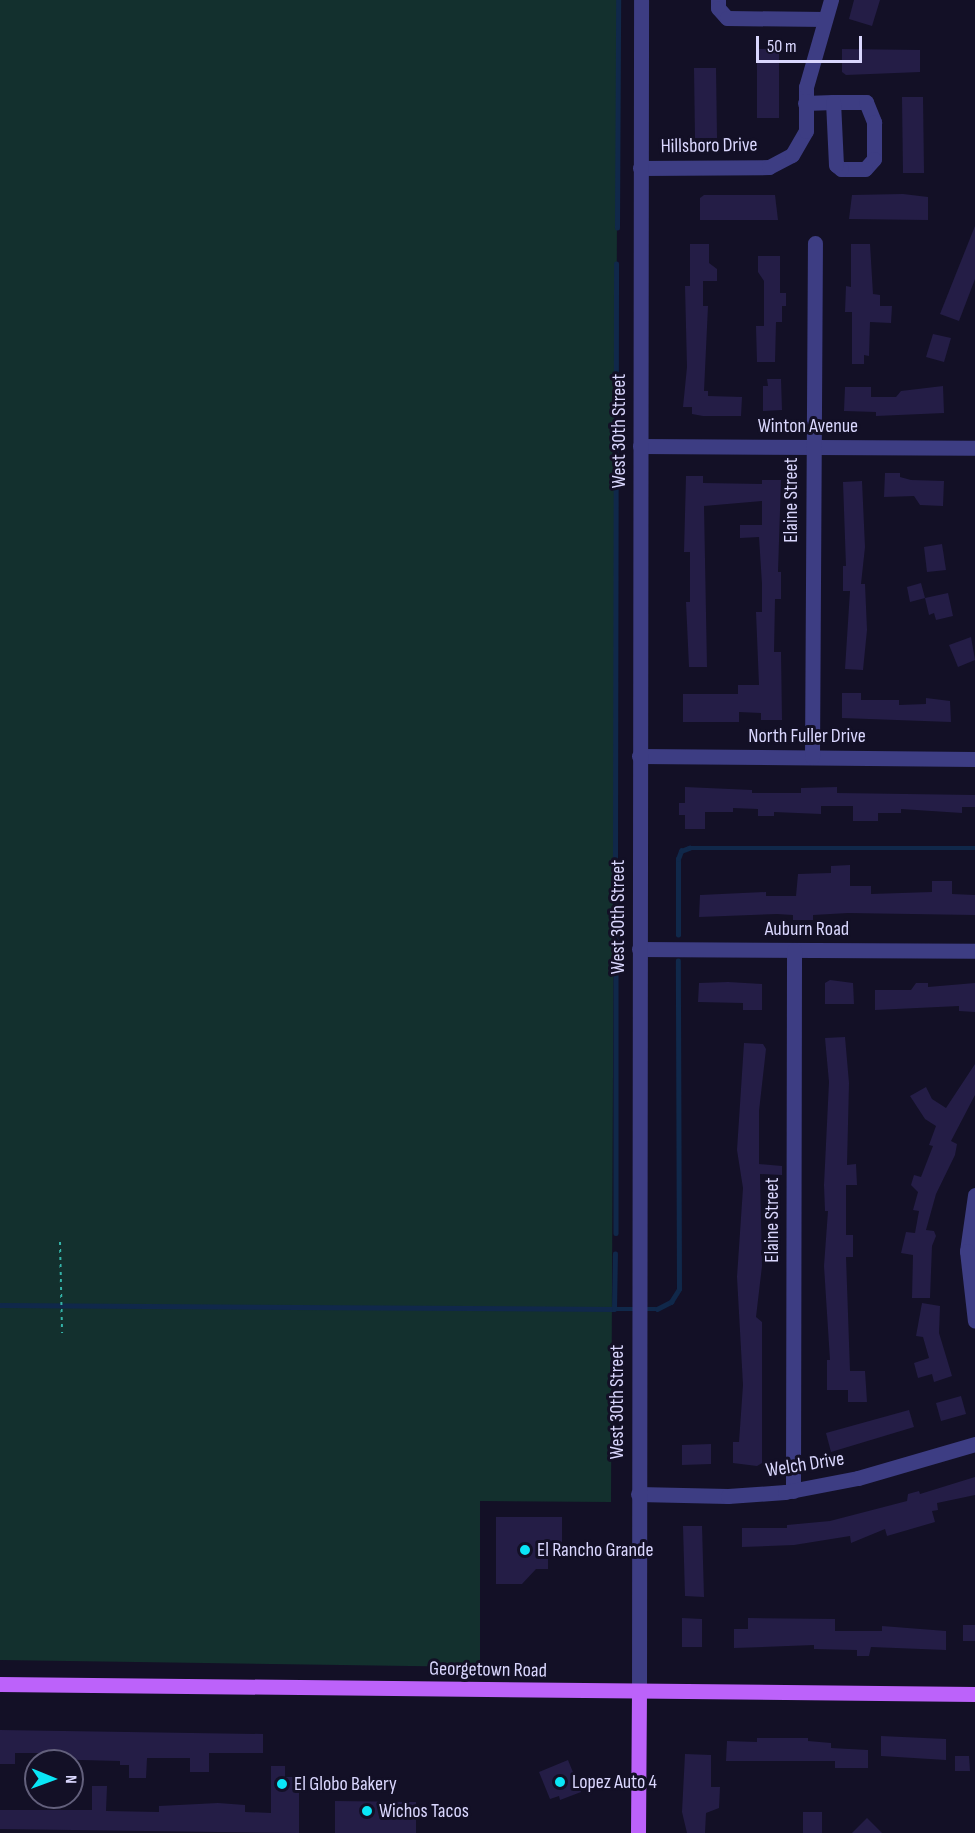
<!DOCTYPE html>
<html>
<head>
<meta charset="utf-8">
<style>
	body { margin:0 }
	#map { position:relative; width:975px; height:1833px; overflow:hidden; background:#131026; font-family:"Sofia Sans Condensed",sans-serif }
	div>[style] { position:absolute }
	.green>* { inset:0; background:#13302e }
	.stream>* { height:4.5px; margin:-2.25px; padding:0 2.25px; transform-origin:2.25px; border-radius:2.25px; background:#10284a }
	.building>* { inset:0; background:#241d46 }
	.path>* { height:2px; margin-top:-1px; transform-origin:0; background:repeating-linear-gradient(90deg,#34b4a9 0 3px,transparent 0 7.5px) }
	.minor>* { height:15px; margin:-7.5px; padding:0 7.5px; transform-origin:7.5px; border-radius:7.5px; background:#3d3d83 }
	.major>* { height:15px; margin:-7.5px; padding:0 7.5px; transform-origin:7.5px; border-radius:7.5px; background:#bc62fa }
	.dots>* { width:16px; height:16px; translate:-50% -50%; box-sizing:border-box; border:3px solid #131026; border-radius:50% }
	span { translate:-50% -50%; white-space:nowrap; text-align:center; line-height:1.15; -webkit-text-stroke:6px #131026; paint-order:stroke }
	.street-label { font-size:20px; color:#dad7fe }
	.poi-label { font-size:20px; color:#dad7fe }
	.left { translate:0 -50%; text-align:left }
	.north { position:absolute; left:24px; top:1749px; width:60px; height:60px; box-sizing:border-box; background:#131026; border:2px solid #63607c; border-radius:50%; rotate:91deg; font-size:16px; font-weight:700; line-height:24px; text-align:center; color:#dad7fe }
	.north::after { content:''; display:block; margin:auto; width:21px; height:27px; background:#0ae6f7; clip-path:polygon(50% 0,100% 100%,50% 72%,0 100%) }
	.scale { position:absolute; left:756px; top:36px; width:106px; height:27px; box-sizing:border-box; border:3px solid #dad7fe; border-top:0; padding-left:8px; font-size:18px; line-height:21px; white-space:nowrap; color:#dad7fe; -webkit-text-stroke:4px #131026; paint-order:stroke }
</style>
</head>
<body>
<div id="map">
	<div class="green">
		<i style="clip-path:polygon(0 0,618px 0,611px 1502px,480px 1501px,480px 1667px,0 1660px)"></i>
	</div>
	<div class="stream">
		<i style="left:617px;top:228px;width:228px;rotate:-89.7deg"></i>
		<i style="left:615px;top:866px;width:602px;rotate:-89.9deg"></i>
		<i style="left:616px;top:901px;width:332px;rotate:90deg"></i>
		<i style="left:678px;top:935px;width:76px;rotate:-90deg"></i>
		<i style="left:678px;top:859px;width:9px;rotate:-69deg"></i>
		<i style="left:681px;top:851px;width:9px;rotate:-21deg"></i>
		<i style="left:689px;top:848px;width:286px"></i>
		<i style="left:0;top:1305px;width:614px;rotate:0.37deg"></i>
		<i style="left:614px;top:1309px;width:43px"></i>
		<i style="left:657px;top:1309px;width:16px;rotate:-27deg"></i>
		<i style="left:671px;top:1302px;width:15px;rotate:-58deg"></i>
		<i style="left:679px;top:1289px;width:328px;rotate:-90.2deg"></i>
		<i style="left:614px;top:1309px;width:55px;rotate:-89deg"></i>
	</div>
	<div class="building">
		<i style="clip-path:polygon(854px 0,880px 0,872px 26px,849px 19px)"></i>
		<i style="clip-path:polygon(757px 49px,779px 49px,779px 118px,757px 118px)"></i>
		<i style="clip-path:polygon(842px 49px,920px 50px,920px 72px,846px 75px,842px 72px)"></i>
		<i style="clip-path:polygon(694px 68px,716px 68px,717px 138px,695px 138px)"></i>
		<i style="clip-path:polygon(902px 97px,923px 97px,924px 173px,903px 173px)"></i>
		<i style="clip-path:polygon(903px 194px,928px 197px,928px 220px,849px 219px,852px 195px)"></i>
		<i style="clip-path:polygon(704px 195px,775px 195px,778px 220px,700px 220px,700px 198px)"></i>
		<i style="clip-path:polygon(975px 226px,975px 279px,959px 321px,940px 314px)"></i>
		<i style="clip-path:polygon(690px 244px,709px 244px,709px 263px,717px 269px,717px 281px,703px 281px,703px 306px,708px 306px,704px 391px,708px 391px,708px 396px,742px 397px,741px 416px,703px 416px,692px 414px,692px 407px,683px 407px,687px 367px,685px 286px,690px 286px)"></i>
		<i style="clip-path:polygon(851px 244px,870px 244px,873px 294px,880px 295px,880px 306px,892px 306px,891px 323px,870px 322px,869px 356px,864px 355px,864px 364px,852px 364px,852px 312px,845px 312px,846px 286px,851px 287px)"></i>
		<i style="clip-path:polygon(758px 256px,780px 256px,780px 293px,786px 293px,786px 306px,782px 306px,782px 322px,776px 322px,775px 362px,757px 362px,756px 326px,764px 326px,764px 281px,758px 272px)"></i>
		<i style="clip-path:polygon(933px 334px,951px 338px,944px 362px,926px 357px)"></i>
		<i style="clip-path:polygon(767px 379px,781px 379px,782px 410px,763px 411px,763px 386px,768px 386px)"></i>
		<i style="clip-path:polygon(943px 386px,944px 413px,876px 416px,876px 412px,844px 411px,845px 387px,871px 387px,871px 397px,896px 397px,901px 391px)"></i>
		<i style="clip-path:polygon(885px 473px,900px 473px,900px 477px,911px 480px,944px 481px,943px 506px,920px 505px,914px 496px,884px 497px)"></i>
		<i style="clip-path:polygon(686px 476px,703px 476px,703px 483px,762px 484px,762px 480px,781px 480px,778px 572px,781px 572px,781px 599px,775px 599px,774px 652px,781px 652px,782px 720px,761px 720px,761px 713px,739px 712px,739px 722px,683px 722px,683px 694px,738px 694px,738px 685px,759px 685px,756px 612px,762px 612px,762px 584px,759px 537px,740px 538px,740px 525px,762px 525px,762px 501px,704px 506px,707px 667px,689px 667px,686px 602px,690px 602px,690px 552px,684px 552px)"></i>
		<i style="clip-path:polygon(862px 481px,865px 547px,861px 584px,865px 584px,867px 630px,863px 670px,845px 669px,850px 591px,843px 591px,843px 566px,846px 566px,843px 482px)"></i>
		<i style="clip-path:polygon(942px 544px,946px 570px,927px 572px,924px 547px)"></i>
		<i style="clip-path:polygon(921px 583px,925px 598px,910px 602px,907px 587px)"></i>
		<i style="clip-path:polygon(948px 593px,953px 616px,936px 620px,934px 613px,929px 615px,925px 598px)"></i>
		<i style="clip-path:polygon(971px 637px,975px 660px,958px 667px,949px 645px)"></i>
		<i style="clip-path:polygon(842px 693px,861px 693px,861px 700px,899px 700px,899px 705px,926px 704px,926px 698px,950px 701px,951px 722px,842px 718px)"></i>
		<i style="clip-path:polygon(685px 787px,752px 790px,752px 793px,801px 793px,801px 788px,837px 787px,837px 793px,975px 795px,975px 807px,962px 807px,962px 813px,901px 809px,901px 813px,878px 813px,878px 821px,853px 821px,853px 806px,821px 806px,821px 814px,774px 812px,774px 816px,758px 816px,758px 809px,733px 808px,733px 812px,705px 812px,705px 829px,685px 829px,685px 815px,679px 815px,679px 803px,685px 803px)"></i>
		<i style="clip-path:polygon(850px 865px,850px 886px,871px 886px,871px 894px,932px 892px,932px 881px,952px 881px,952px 894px,975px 895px,975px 915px,848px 913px,813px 915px,813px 920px,793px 920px,793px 915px,777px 914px,699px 917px,700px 895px,766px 892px,766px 896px,796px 896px,798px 874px,831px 873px,831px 866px)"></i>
		<i style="clip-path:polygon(830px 980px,853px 983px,854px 1004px,825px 1004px,825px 983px)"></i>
		<i style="clip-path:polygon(728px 982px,762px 984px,762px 1010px,743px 1010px,743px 1003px,698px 1002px,699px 983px)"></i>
		<i style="clip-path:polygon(916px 983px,928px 983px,928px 987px,975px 983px,975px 1012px,959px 1011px,959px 1006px,875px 1010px,875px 990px,911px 990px)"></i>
		<i style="clip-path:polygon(845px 1037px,849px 1083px,847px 1165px,856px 1164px,857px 1185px,846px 1185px,846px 1235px,853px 1235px,853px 1257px,846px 1257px,850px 1371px,865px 1371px,867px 1402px,848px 1402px,848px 1390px,827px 1390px,827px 1360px,830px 1360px,824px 1266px,828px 1211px,825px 1211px,824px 1185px,829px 1082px,825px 1038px)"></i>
		<i style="clip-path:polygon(744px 1043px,763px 1044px,766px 1049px,759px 1111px,759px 1164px,782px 1166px,782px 1175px,760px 1174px,762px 1266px,756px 1317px,762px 1322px,762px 1463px,757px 1466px,733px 1463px,733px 1442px,739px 1442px,743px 1385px,737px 1277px,743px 1188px,737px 1150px)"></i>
		<i style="clip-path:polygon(975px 1064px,975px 1095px,951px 1141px,957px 1144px,955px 1155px,936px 1194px,926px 1230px,934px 1231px,936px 1236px,932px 1246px,930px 1298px,912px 1298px,913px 1255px,901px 1253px,906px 1232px,915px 1233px,919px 1211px,913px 1210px,918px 1192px,911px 1185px,914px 1175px,921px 1177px,933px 1146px,929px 1145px,936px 1126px,925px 1119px,910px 1096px,926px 1087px,932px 1099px,946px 1108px)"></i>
		<i style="clip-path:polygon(922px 1303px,940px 1306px,939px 1333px,952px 1376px,934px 1382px,932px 1374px,918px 1378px,914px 1363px,929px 1358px,923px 1337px,916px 1336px)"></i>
		<i style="clip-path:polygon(961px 1396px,966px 1414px,941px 1421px,936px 1403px)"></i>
		<i style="clip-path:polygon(909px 1410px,914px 1427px,831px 1452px,826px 1433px)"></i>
		<i style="clip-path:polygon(711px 1444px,711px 1464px,682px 1465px,682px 1445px)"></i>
		<i style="clip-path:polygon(975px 1477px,975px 1495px,937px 1503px,938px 1510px,932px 1511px,935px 1522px,887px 1536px,885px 1529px,851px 1543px,850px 1536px,794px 1545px,742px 1547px,742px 1528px,787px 1528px,787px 1525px,830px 1521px,907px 1501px,908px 1494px,919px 1491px,920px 1494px)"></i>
		<i style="clip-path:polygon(496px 1517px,562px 1517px,562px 1543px,548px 1557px,548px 1569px,536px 1569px,522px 1584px,496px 1584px)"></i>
		<i style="clip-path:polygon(683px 1526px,702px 1526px,704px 1597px,685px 1596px)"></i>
		<i style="clip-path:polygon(682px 1618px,702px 1619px,702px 1647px,682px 1647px)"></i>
		<i style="clip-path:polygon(748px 1618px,835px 1619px,835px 1631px,882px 1631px,882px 1626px,946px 1631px,946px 1650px,871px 1647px,869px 1656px,857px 1656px,857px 1650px,814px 1649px,814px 1645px,734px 1648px,734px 1629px,748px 1629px)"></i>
		<i style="clip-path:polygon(963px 1625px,975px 1625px,975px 1641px,963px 1641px)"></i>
		<i style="clip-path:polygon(0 1730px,263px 1734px,263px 1753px,209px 1753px,209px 1772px,190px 1772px,190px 1758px,147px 1758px,146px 1778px,129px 1778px,129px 1765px,120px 1765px,120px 1761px,42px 1759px,42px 1753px,15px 1753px,15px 1764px,0 1764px)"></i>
		<i style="clip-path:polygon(881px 1736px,946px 1739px,946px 1760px,881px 1756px)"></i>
		<i style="clip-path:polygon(757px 1738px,808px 1738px,808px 1741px,831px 1743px,831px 1748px,868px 1750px,868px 1768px,835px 1768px,835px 1761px,726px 1761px,727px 1741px,757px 1742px)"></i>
		<i style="clip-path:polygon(685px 1754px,711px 1755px,711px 1787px,720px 1787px,719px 1808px,706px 1813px,705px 1833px,687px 1833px,682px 1812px)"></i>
		<i style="clip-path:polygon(955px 1756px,969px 1756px,970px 1771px,955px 1771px)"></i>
		<i style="clip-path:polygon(568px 1760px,581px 1792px,560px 1800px,559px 1796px,550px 1799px,539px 1772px)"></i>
		<i style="clip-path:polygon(271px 1766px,285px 1766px,285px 1777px,299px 1777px,299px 1833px,0 1829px,0 1810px,92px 1810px,92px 1786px,107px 1786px,106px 1811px,159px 1812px,159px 1806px,218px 1803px,245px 1805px,245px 1812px,271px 1813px)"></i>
		<i style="clip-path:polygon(335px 1801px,416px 1802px,416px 1833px,335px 1833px)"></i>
		<i style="clip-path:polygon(803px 1812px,822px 1812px,822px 1833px,803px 1833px)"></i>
		<i style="clip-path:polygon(867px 1818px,882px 1833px,852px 1833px)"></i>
	</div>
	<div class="path">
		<i style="left:60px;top:1242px;width:91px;rotate:88.7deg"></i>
	</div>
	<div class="minor">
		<i style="left:718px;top:0;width:8px;rotate:90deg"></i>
		<i style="left:718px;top:8px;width:13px;rotate:48deg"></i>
		<i style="left:727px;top:18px;width:98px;rotate:0.6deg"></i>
		<i style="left:805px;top:103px;width:28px;rotate:-2deg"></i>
		<i style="left:833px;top:102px;width:33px"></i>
		<i style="left:866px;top:102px;width:22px;rotate:68deg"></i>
		<i style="left:874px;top:122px;width:37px;rotate:90deg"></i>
		<i style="left:874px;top:159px;width:13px;rotate:132deg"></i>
		<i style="left:865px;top:169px;width:24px;rotate:180deg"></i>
		<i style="left:841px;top:169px;width:6px;rotate:-141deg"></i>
		<i style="left:836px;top:165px;width:63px;rotate:-92.7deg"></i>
		<i style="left:640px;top:168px;width:129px;rotate:-0.4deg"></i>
		<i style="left:769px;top:167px;width:26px;rotate:-28deg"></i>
		<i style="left:792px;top:155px;width:28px;rotate:-60deg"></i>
		<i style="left:806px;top:131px;width:44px;rotate:-90deg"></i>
		<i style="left:806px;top:87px;width:91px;rotate:-74deg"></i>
		<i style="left:640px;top:446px;width:335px;rotate:0.3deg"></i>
		<i style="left:639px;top:756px;width:336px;rotate:0.5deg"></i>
		<i style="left:812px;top:757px;width:514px;rotate:-89.67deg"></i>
		<i style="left:639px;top:949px;width:336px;rotate:0.3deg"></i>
		<i style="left:975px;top:1195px;width:57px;rotate:98.1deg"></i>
		<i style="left:967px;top:1251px;width:70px;rotate:83.5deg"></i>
		<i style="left:793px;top:1491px;width:541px;rotate:-89.89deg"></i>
		<i style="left:638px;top:1494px;width:90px;rotate:1.3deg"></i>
		<i style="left:728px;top:1496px;width:57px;rotate:-4deg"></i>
		<i style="left:785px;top:1492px;width:74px;rotate:-10.9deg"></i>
		<i style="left:858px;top:1478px;width:122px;rotate:-16.2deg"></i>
		<i style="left:639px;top:1692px;width:1692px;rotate:-89.93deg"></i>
	</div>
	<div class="major">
		<i style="left:0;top:1684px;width:975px;rotate:0.59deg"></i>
		<i style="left:638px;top:1833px;width:141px;rotate:-89.6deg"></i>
	</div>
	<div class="dots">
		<i style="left:525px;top:1550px;background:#0ae6f7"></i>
		<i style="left:560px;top:1782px;background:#0ae6f7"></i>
		<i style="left:282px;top:1784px;background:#0ae6f7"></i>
		<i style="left:367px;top:1811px;background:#0ae6f7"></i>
	</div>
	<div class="street-label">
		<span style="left:709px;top:146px;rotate:-1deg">Hillsboro Drive</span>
		<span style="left:808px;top:426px">Winton Avenue</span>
		<span style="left:619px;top:431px;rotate:-90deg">West 30th Street</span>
		<span style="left:791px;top:500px;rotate:-90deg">Elaine Street</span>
		<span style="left:807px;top:736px">North Fuller Drive</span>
		<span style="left:618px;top:917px;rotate:-90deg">West 30th Street</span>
		<span style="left:807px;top:929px">Auburn Road</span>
		<span style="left:772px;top:1220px;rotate:-90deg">Elaine Street</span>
		<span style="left:617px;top:1402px;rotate:-90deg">West 30th Street</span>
		<span style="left:805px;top:1465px;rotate:-9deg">Welch Drive</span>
		<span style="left:488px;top:1670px;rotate:1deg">Georgetown Road</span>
	</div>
	<div class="poi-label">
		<span class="left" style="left:537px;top:1550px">El Rancho Grande</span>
		<span class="left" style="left:572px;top:1782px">Lopez Auto 4</span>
		<span class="left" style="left:294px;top:1784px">El Globo Bakery</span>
		<span class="left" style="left:379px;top:1811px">Wichos Tacos</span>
	</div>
	<div class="north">N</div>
	<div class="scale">50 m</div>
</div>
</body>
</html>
